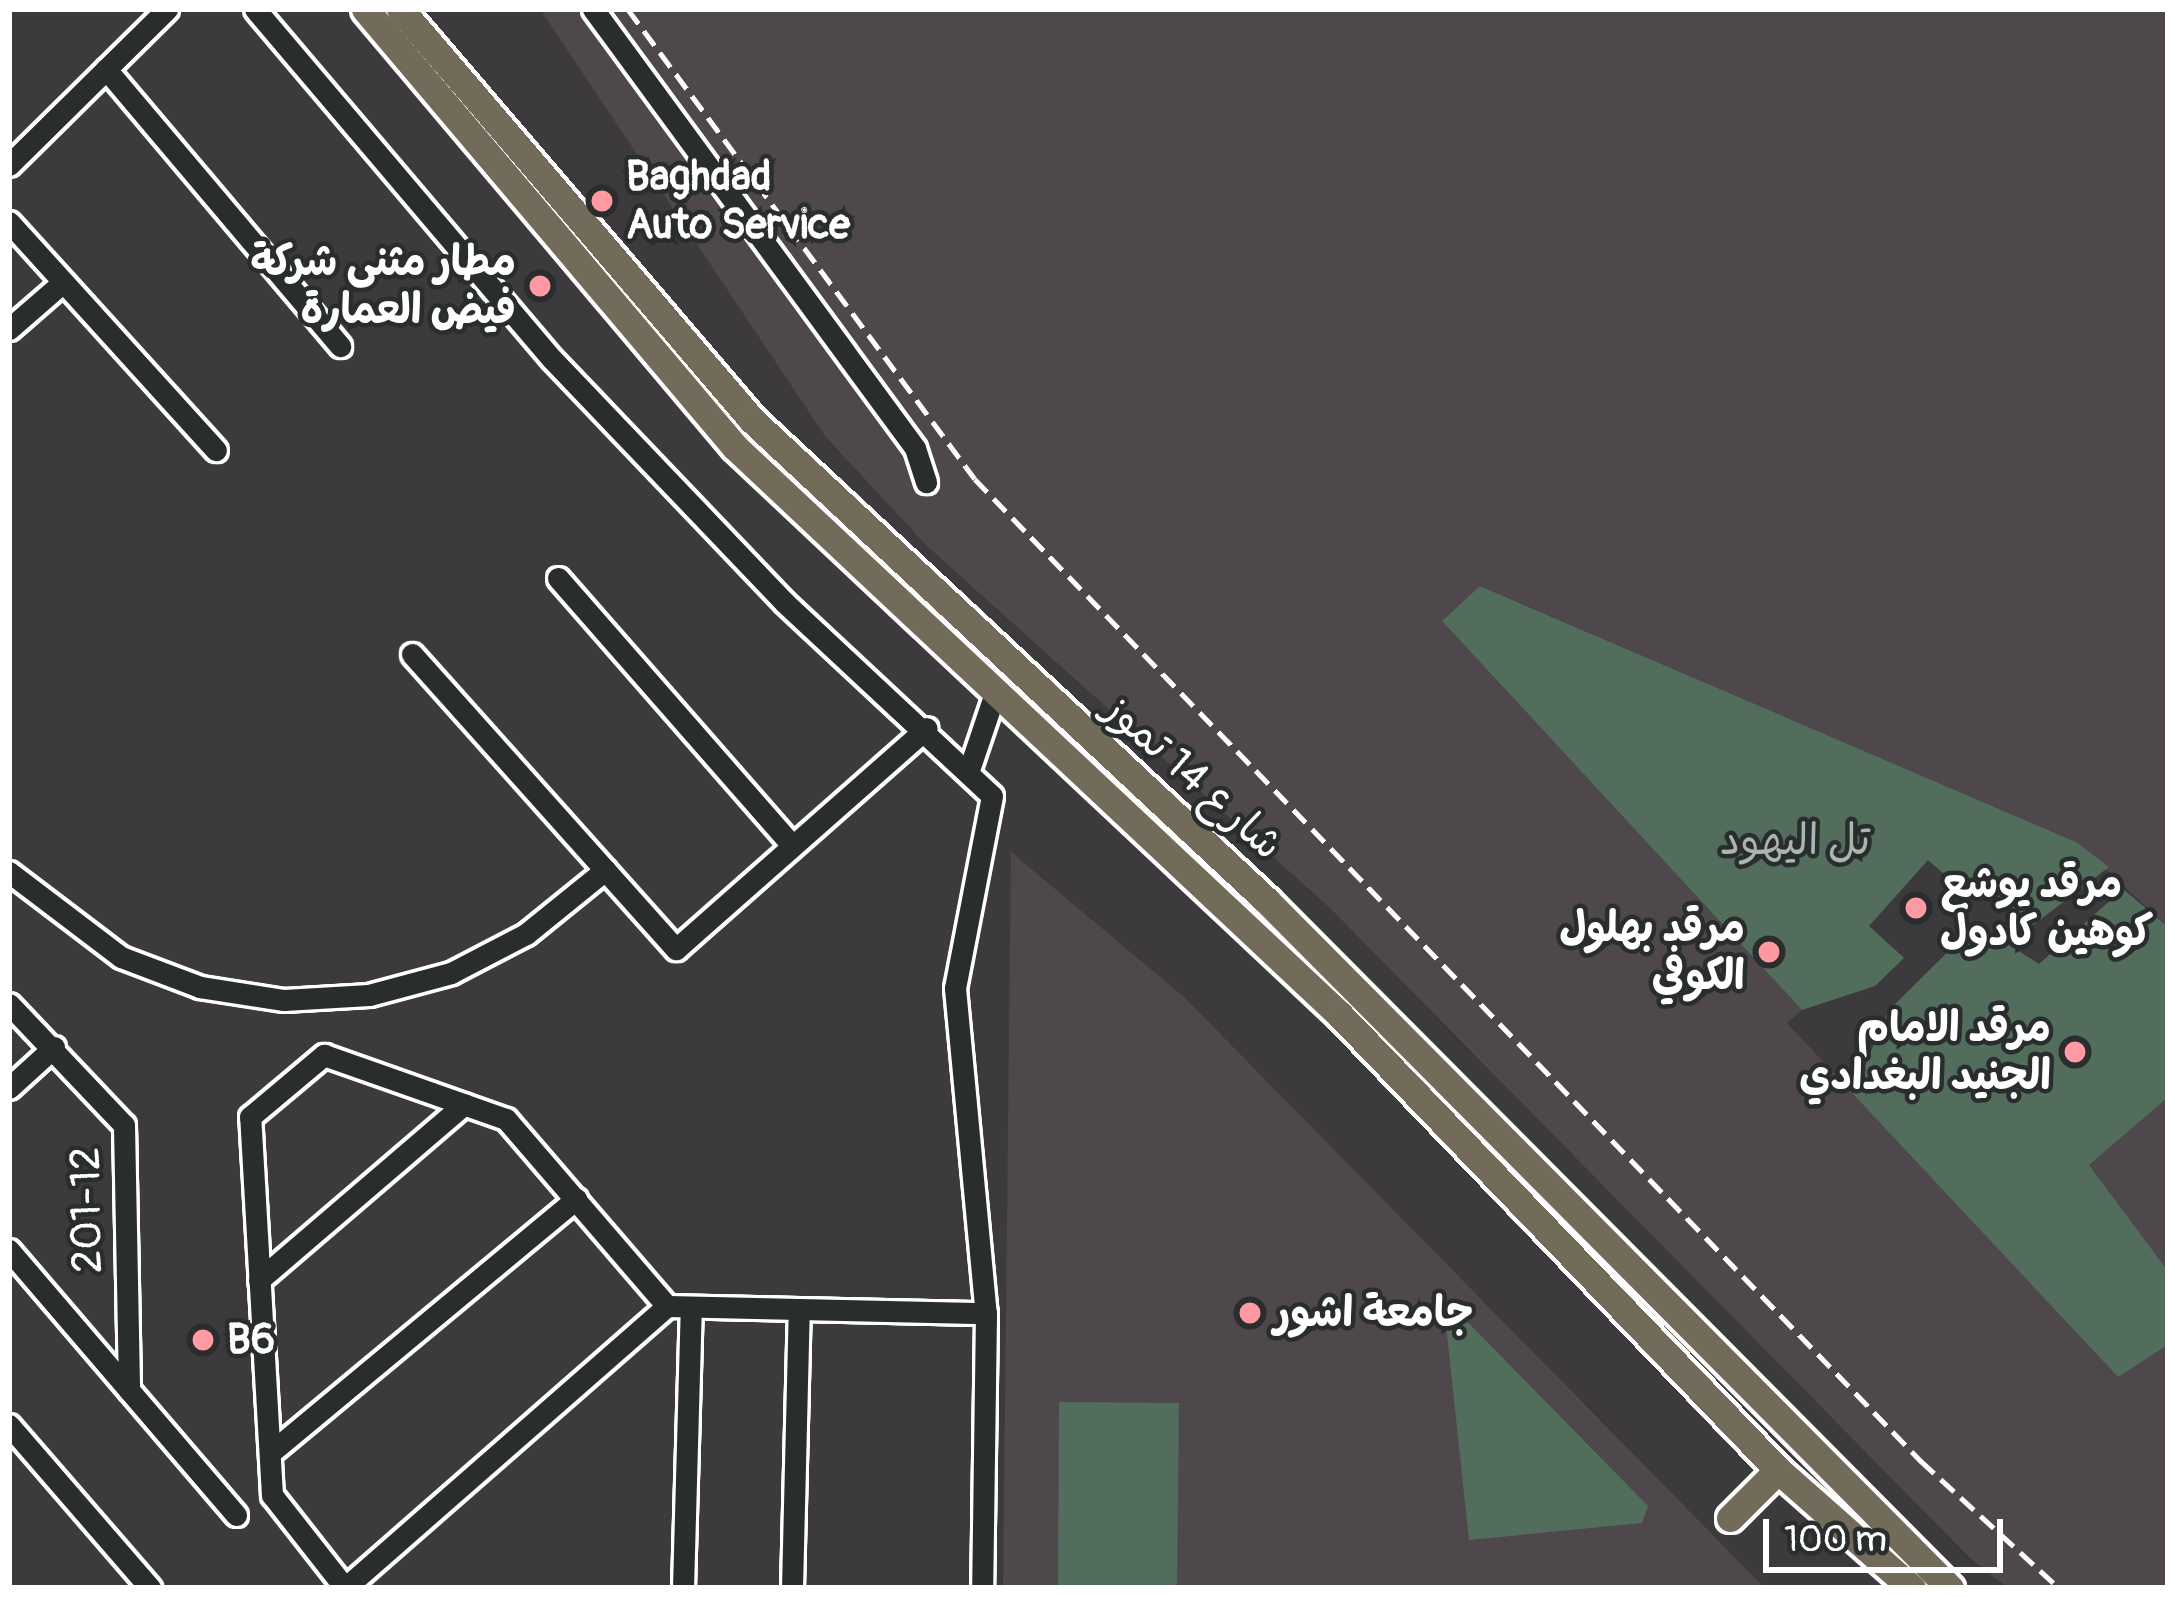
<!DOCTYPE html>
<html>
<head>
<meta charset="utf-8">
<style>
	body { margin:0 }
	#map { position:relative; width:2177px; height:1597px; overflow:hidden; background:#3d3a3d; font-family:Pangolin,"Playpen Sans Arabic",sans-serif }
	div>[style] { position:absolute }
	.built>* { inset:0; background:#4e474c }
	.green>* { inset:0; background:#536d5c }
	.roads { filter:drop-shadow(3px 0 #fff) drop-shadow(-3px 0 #fff) drop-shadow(0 3px #fff) drop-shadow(0 -3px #fff) }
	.minor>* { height:21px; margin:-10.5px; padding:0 10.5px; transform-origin:10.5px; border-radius:10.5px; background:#2a2d2e }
	.major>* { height:27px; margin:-13.5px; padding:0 13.5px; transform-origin:13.5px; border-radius:13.5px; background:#726b5a }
	.rail>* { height:4.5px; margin-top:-2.25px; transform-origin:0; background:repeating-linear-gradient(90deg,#fff 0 18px,transparent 0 27px) }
	.dots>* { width:33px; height:33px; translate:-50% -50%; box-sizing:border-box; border:6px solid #2a2d2e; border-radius:50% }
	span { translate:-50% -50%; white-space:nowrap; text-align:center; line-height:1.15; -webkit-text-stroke:9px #2a2d2e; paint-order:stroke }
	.poi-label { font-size:42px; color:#fff; font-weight:700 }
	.left { translate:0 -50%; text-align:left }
	.right { translate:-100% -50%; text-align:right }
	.street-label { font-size:42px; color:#fff }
	.park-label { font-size:42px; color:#a9b6ae }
	.frame { position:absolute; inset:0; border:12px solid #fff; pointer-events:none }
	.scale { position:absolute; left:1763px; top:1519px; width:240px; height:54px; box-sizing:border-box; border:6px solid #fff; border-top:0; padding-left:15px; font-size:36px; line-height:42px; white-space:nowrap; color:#fff; -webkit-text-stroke:9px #2a2d2e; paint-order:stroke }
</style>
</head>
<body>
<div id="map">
	<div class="built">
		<i style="clip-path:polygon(540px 9px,2168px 9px,2168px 927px,2076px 842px,1481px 586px,1442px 621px,1802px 1010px,1787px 1023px,2117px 1376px,2168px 1346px,2168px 1588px,2008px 1588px,1969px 1557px,1330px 908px,927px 546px,825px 436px)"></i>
		<i style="clip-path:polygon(1011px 852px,1184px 997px,1765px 1588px,1003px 1588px)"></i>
		<i style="clip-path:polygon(2168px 1094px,2168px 1271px,2089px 1165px)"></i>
	</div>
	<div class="green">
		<i style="clip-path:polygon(1480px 586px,2076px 842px,2109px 867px,2028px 929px,1975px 880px,1964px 891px,1928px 860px,1869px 926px,1904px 958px,1875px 986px,1802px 1010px,1442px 621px)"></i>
		<i style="clip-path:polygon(2123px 889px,2168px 927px,2168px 1097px,2089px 1165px,2168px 1271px,2168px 1345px,2118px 1377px,1853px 1094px,1888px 1011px,1976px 924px,2039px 964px)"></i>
		<i style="clip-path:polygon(1443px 1297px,1648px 1506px,1642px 1523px,1469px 1540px)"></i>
		<i style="clip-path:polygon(1059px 1402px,1179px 1403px,1177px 1588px,1058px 1588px)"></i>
	</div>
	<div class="roads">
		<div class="minor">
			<i style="left:255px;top:9px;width:459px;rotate:49.7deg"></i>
			<i style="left:552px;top:359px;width:336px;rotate:46.3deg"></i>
			<i style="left:784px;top:602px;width:284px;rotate:43deg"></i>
			<i style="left:992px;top:796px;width:196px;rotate:100.9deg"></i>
			<i style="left:955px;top:988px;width:326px;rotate:84.6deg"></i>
			<i style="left:986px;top:1313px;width:275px;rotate:90.8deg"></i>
			<i style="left:593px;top:9px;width:544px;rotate:53.74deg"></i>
			<i style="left:915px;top:448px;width:36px;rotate:72deg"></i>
			<i style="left:106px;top:69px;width:363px;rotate:49.8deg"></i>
			<i style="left:9px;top:165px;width:222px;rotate:-44.6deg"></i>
			<i style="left:9px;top:222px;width:308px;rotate:47.8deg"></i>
			<i style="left:9px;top:329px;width:70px;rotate:-41deg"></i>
			<i style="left:558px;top:578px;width:356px;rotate:48.8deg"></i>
			<i style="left:412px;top:654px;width:396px;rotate:48.2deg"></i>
			<i style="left:676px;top:949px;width:334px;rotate:-41.4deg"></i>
			<i style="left:970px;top:767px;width:78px;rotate:-71.3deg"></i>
			<i style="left:9px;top:872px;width:141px;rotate:37.2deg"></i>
			<i style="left:121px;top:957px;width:85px;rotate:20.8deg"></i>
			<i style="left:200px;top:987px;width:85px;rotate:8.8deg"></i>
			<i style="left:284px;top:1000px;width:85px;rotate:-3.4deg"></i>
			<i style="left:369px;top:995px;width:85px;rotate:-15deg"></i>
			<i style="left:451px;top:973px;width:85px;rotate:-27.5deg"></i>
			<i style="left:526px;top:934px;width:102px;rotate:-39deg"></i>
			<i style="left:9px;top:1004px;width:167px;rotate:46.5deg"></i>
			<i style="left:124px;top:1125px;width:265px;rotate:88.9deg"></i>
			<i style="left:9px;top:1088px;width:61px;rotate:-42.3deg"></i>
			<i style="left:9px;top:1250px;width:349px;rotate:49.4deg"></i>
			<i style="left:259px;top:1280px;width:270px;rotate:-40.6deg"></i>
			<i style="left:9px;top:1425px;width:216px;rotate:49.1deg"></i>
			<i style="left:270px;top:1453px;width:398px;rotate:-39.7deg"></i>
			<i style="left:345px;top:1588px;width:118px;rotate:-128.1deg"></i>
			<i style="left:272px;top:1495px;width:379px;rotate:-93.3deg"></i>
			<i style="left:250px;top:1117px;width:97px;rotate:-40deg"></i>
			<i style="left:324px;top:1055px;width:193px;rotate:19.4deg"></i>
			<i style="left:506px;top:1119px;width:247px;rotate:49.3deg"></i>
			<i style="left:345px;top:1588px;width:428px;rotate:-41.2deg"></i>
			<i style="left:667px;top:1306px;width:319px;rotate:1.3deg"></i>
			<i style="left:683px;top:1588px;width:281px;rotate:-88.4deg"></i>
			<i style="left:792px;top:1588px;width:278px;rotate:-88.6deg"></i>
		</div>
		<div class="major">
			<i style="left:365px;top:9px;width:573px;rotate:49.81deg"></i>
			<i style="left:735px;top:447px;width:830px;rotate:43.19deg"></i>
			<i style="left:1340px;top:1015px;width:632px;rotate:46.09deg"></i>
			<i style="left:1778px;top:1470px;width:179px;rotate:41.4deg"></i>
			<i style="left:400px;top:9px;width:541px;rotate:49.42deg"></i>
			<i style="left:752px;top:420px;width:705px;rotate:43.04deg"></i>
			<i style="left:1267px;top:901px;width:969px;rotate:45.17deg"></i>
			<i style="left:1730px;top:1518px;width:68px;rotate:-45deg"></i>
		</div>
	</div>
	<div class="rail">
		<i style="left:628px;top:9px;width:584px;rotate:53.56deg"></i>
		<i style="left:975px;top:479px;width:1364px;rotate:46.07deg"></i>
		<i style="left:1921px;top:1461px;width:188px;rotate:42.6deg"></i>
	</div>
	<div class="dots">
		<i style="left:602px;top:201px;background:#ff9aa2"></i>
		<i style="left:540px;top:286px;background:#ff9aa2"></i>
		<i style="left:1916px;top:908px;background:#ff9aa2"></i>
		<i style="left:1769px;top:952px;background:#ff9aa2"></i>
		<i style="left:2075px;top:1052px;background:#ff9aa2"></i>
		<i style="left:1250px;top:1313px;background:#ff9aa2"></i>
		<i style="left:203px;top:1340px;background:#ff9aa2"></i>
	</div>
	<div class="poi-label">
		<span class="left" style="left:626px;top:201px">Baghdad<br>Auto Service</span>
		<span class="right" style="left:516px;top:286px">مطار مثنى شركة<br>فيض العمارة</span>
		<span class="left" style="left:1940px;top:908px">مرقد يوشع<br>كوهين كادول</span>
		<span class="right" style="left:1745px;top:952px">مرقد بهلول<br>الكوفي</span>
		<span class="right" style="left:2051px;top:1052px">مرقد الامام<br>الجنيد البغدادي</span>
		<span class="left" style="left:1274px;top:1313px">جامعة اشور</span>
		<span class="left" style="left:227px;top:1340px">B6</span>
	</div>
	<div class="street-label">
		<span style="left:1193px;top:777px;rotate:42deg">شارع 14 تموز</span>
		<span style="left:87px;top:1210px;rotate:-91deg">201-12</span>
	</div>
	<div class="park-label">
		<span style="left:1795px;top:841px">تل اليهود</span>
	</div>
	<div class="frame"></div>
	<div class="scale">100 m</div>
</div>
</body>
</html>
